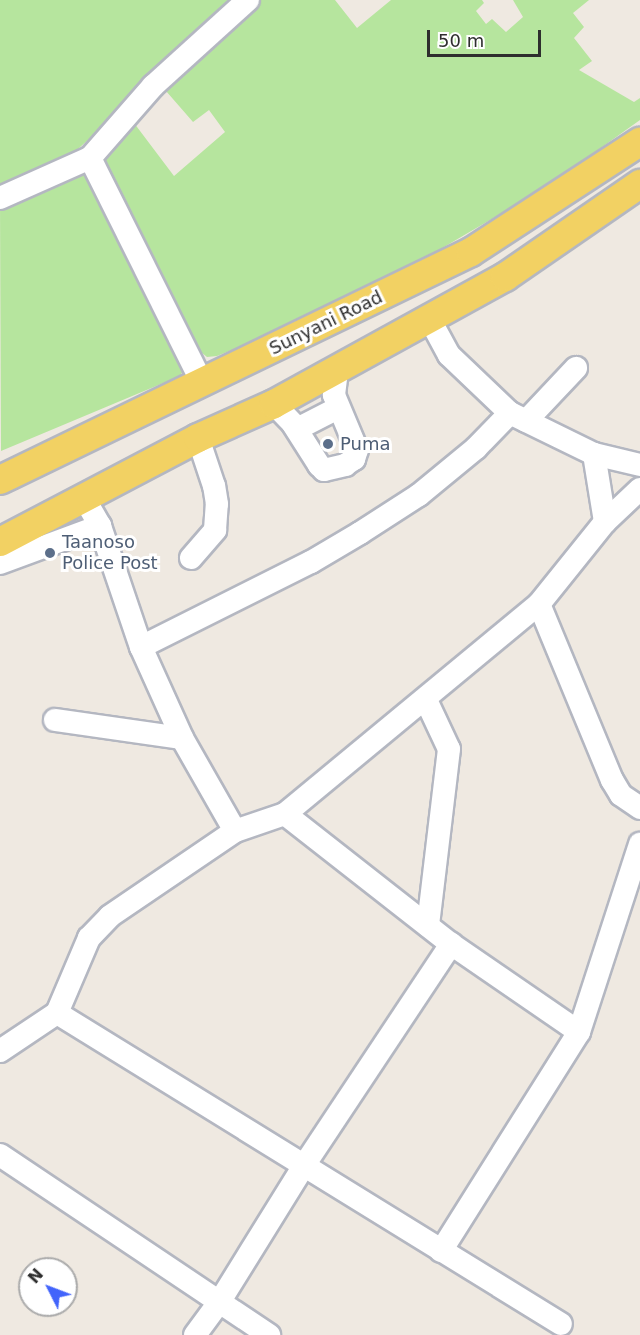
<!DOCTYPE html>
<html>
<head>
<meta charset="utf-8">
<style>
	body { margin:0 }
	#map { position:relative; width:640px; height:1335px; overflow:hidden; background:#efe9e1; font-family:"DejaVu Sans",sans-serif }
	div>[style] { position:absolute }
	.green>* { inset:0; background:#b6e59e }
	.roads { filter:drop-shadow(2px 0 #b4b7c1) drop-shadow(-2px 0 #b4b7c1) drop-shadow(0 2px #b4b7c1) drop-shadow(0 -2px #b4b7c1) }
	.minor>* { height:22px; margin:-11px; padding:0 11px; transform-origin:11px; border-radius:11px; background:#fff }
	.major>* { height:28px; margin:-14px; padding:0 14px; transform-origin:14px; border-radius:14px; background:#f2d163 }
	.dots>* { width:16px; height:16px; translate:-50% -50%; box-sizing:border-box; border:3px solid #fff; border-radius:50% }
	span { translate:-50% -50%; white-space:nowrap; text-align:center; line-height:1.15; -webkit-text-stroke:6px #fff; paint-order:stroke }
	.street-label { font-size:18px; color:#2e2e2e }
	.service-label { font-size:18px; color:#4e5e75 }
	.left { translate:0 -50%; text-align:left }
	.north { position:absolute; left:18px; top:1257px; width:60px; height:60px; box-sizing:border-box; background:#fff; border:2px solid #ababab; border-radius:50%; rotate:312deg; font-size:16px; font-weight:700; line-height:24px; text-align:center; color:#2e2e2e }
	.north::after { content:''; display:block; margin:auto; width:21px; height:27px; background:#4264fb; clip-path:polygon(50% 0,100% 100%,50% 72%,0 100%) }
	.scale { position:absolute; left:427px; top:30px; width:114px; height:27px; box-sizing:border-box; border:3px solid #2e2e2e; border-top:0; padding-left:8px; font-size:18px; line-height:21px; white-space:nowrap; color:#2e2e2e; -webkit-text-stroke:4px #fff; paint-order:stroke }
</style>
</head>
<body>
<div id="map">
	<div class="green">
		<i style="clip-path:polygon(0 0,233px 0,186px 40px,125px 106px,66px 160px,0 186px)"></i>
		<i style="clip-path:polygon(261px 0,335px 0,357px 28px,391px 0,482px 0,484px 3px,476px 11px,486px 24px,492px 19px,506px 32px,523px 17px,513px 0,589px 0,573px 13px,584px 27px,574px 38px,592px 61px,579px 70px,634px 102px,640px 98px,640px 120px,546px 187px,381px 284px,299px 323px,217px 356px,207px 357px,191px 344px,125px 202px,100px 158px,134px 123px,174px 176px,225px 132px,209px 110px,193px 122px,166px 91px,214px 34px)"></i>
		<i style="clip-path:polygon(88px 171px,186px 366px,180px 376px,1px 451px,0 204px,60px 186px,74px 176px)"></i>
	</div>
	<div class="roads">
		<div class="minor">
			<i style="left:90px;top:158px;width:251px;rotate:63.5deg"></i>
			<i style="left:0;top:198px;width:98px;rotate:-24deg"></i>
			<i style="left:90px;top:158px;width:96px;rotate:-48.8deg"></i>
			<i style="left:153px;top:86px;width:128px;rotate:-42.2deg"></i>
			<i style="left:429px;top:318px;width:42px;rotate:61.6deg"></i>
			<i style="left:449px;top:355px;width:84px;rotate:43.6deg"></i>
			<i style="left:510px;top:413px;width:93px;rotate:26deg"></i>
			<i style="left:594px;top:454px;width:47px;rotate:13.4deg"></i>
			<i style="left:274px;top:404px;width:28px;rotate:46deg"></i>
			<i style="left:293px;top:424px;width:49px;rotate:57.6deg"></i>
			<i style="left:319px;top:465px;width:7px;rotate:45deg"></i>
			<i style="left:324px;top:470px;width:22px;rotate:-13deg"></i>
			<i style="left:345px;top:465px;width:11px;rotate:-34deg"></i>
			<i style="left:354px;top:459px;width:9px;rotate:-72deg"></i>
			<i style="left:357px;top:450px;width:60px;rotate:-112.7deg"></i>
			<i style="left:334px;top:395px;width:24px;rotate:-83deg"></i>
			<i style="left:526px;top:421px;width:73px;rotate:-46.7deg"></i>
			<i style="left:297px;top:429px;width:46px;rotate:-27.1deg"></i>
			<i style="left:594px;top:454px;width:69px;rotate:80.8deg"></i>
			<i style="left:84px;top:498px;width:32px;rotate:60deg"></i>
			<i style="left:100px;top:526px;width:128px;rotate:71.3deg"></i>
			<i style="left:141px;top:647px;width:100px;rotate:65.7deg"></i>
			<i style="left:182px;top:738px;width:107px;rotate:60.3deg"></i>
			<i style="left:191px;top:558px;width:37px;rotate:-49deg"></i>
			<i style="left:215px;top:530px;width:26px;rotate:-86deg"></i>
			<i style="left:217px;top:504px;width:18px;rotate:-99deg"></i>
			<i style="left:214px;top:486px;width:51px;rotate:-108.4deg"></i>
			<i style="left:0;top:563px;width:107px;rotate:-20.3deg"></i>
			<i style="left:539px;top:604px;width:191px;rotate:67.5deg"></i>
			<i style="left:612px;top:780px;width:17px;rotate:59deg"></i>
			<i style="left:621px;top:795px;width:23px;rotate:34deg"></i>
			<i style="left:141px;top:647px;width:190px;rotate:-26.6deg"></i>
			<i style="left:311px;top:562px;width:57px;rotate:-30.6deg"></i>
			<i style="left:360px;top:533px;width:70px;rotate:-32.8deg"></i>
			<i style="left:419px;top:495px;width:74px;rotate:-39.5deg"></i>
			<i style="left:476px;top:448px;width:49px;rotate:-45.8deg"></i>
			<i style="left:426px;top:700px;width:54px;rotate:64.9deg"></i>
			<i style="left:449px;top:749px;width:178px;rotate:96.8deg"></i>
			<i style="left:55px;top:720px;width:128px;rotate:8.1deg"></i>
			<i style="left:285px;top:814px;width:211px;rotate:38.1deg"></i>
			<i style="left:451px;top:944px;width:155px;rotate:34.5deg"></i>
			<i style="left:57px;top:1013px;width:592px;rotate:31.68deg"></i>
			<i style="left:0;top:1051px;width:69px;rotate:-33.7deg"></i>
			<i style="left:57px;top:1013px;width:82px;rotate:-66.9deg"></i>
			<i style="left:89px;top:938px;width:30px;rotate:-46deg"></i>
			<i style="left:110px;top:916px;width:151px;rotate:-34.2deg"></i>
			<i style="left:235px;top:831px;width:53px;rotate:-18.8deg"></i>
			<i style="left:285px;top:814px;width:330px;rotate:-39.6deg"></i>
			<i style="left:539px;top:604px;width:105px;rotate:-51.2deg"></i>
			<i style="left:605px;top:522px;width:48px;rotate:-43.3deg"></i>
			<i style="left:0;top:1155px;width:324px;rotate:33.8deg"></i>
			<i style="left:441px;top:1251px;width:259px;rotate:-57.8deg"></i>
			<i style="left:579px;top:1032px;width:198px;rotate:-72deg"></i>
			<i style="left:195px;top:1335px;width:42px;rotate:-53.7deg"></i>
			<i style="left:220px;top:1301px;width:158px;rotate:-58.2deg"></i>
			<i style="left:303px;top:1167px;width:268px;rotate:-56.4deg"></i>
		</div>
		<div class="major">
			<i style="left:0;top:480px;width:523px;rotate:-25.83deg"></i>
			<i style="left:471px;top:252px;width:202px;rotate:-33.1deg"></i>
			<i style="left:0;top:542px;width:224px;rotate:-27.7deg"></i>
			<i style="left:198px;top:438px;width:83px;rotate:-24.1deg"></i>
			<i style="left:274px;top:404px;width:264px;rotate:-28.8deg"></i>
			<i style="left:505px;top:277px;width:164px;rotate:-34.6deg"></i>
		</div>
	</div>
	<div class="dots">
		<i style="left:328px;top:444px;background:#5c6f8a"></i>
		<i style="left:50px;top:553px;background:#5c6f8a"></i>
	</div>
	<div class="street-label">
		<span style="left:326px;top:323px;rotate:-26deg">Sunyani Road</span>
	</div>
	<div class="service-label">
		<span class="left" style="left:340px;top:444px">Puma</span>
		<span class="left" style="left:62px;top:553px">Taanoso<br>Police Post</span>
	</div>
	<div class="north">N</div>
	<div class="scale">50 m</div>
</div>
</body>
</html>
